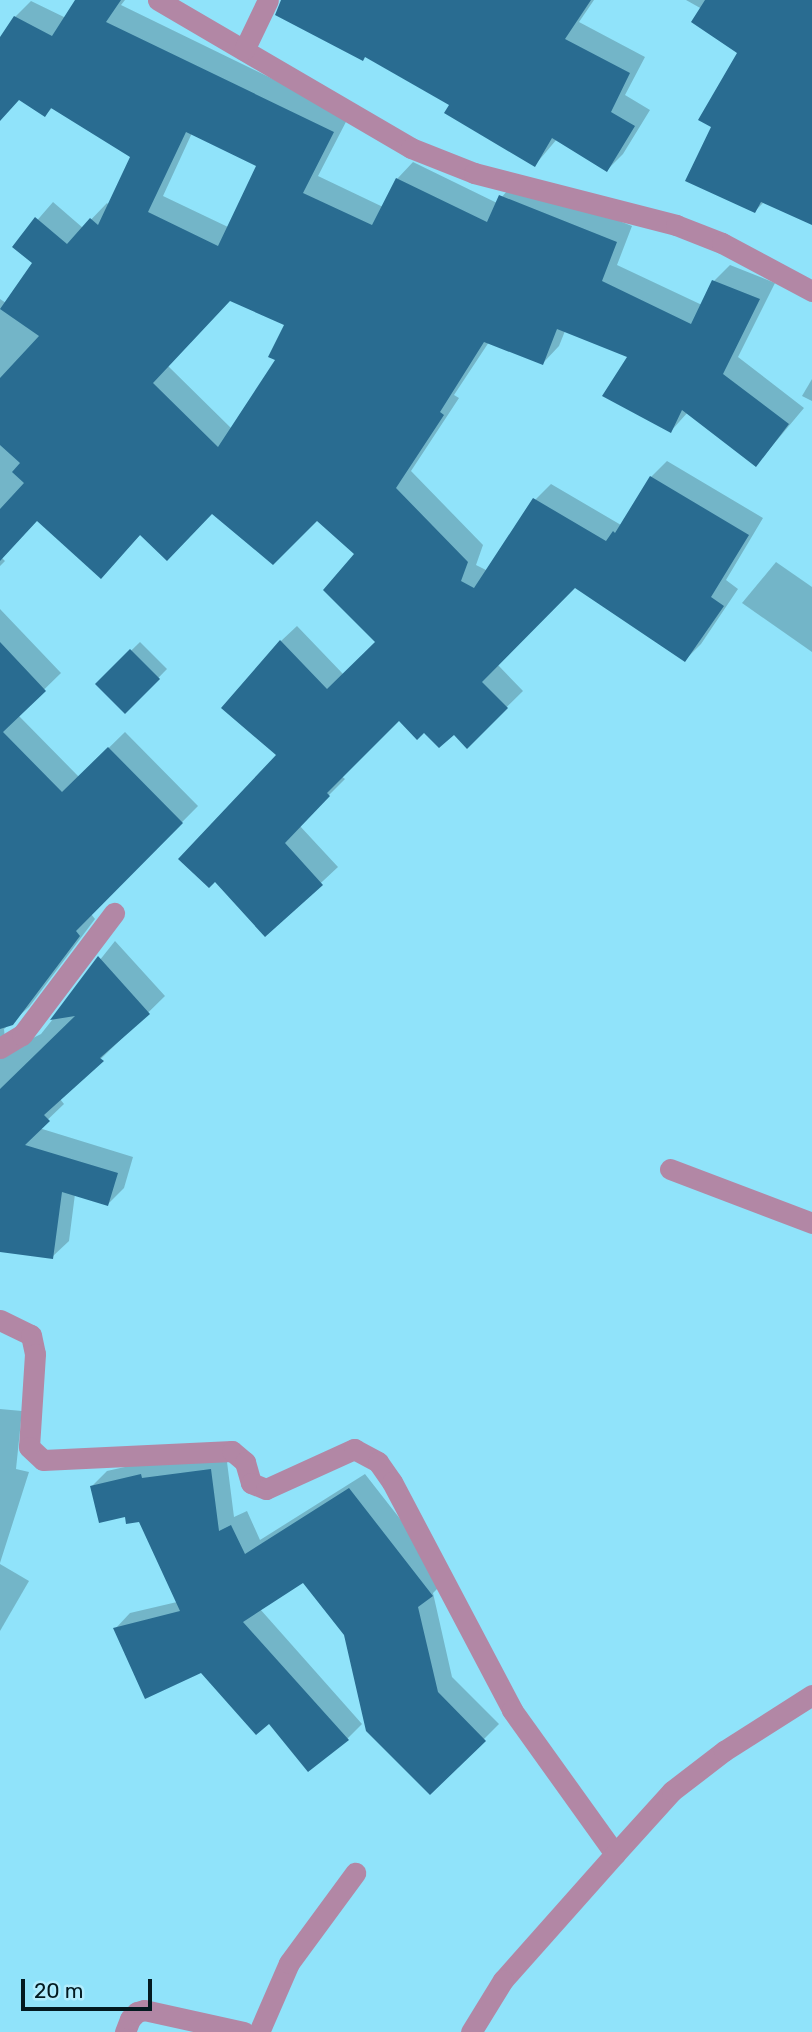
<!DOCTYPE html>
<html>
<head>
<meta charset="utf-8">
<style>
	body { margin:0 }
	#map { position:relative; width:812px; height:2032px; overflow:hidden; background:#90e3fa; font-family:Rubik,sans-serif }
	div>[style] { position:absolute }
	.shadow>* { inset:0; background:#0003 }
	.building>* { inset:0; background:#296c91 }
	.minor>* { height:21px; margin:-10.5px; padding:0 10.5px; transform-origin:10.5px; border-radius:10.5px; background:#b287a5 }
	span { translate:-50% -50%; white-space:nowrap; text-align:center; line-height:1.15; -webkit-text-stroke:5px #b1edfe; paint-order:stroke }
	.scale { position:absolute; left:21px; top:1979px; width:131px; height:32px; box-sizing:border-box; border:4px solid #031a20; border-top:0; padding-left:9px; font-size:21px; line-height:24px; white-space:nowrap; color:#031a20; -webkit-text-stroke:5px #b1edfe; paint-order:stroke }
</style>
</head>
<body>
<div id="map">
	<div class="shadow">
		<i style="clip-path:polygon(evenodd,78px 0,125px 0,121px 5px,349px 116px,318px 176px,383px 207px,397px 179px,413px 162px,497px 203px,516px 180px,632px 226px,617px 265px,702px 305px,714px 281px,730px 265px,775px 283px,738px 357px,804px 408px,756px 465px,688px 412px,671px 431px,629px 357px,565px 331px,559px 346px,543px 363px,489px 342px,454px 395px,459px 398px,411px 471px,483px 545px,476px 565px,488px 571px,535px 500px,551px 484px,621px 525px,651px 477px,667px 461px,763px 518px,726px 580px,738px 589px,701px 644px,685px 660px,575px 586px,497px 664px,523px 691px,467px 746px,454px 732px,424px 730px,399px 719px,341px 776px,345px 779px,299px 825px,338px 867px,265px 935px,278px 755px,281px 641px,297px 626px,344px 675px,378px 642px,356px 554px,317px 519px,213px 512px,141px 534px,101px 577px,38px 519px,2px 558px,5px 561px,0 566px,0 299px,6px 303px,34px 263px,14px 247px,53px 202px,83px 228px,107px 203px,109px 205px,132px 157px,53px 107px,45px 115px,20px 98px,0 119px,0 40px,15px 17px,31px 1px,66px 18px,78px 0,192px 133px,258px 165px,228px 227px,163px 196px,192px 133px,78px 0,230px 299px,286px 324px,278px 359px,232px 429px,168px 366px,230px 299px)"></i>
		<i style="clip-path:polygon(282px 0,594px 0,579px 22px,645px 57px,625px 95px,650px 110px,623px 154px,607px 170px,557px 139px,535px 165px,451px 104px)"></i>
		<i style="clip-path:polygon(686px 0,812px 0,812px 223px,765px 201px,755px 211px,713px 126px,740px 53px,702px 9px)"></i>
		<i style="clip-path:polygon(812px 379px,812px 401px,802px 396px)"></i>
		<i style="clip-path:polygon(776px 562px,812px 587px,812px 652px,742px 603px)"></i>
		<i style="clip-path:polygon(0 609px,61px 673px,18px 715px,79px 777px,125px 732px,198px 806px,91px 914px,95px 919px,29px 1007px,4px 1029px,5px 1039px,17px 1046px,41px 1034px,115px 941px,165px 996px,60px 1099px,64px 1104px,39px 1128px,133px 1157px,124px 1188px,108px 1204px,75px 1194px,69px 1241px,52px 1257px,0 1251px)"></i>
		<i style="clip-path:polygon(140px 642px,167px 669px,125px 712px,97px 684px)"></i>
		<i style="clip-path:polygon(0 1409px,22px 1411px,16px 1469px,29px 1472px,0 1563px)"></i>
		<i style="clip-path:polygon(226px 1454px,234px 1517px,247px 1511px,260px 1540px,365px 1474px,447px 1579px,433px 1593px,452px 1677px,499px 1724px,430px 1793px,345px 1634px,304px 1581px,260px 1609px,362px 1724px,347px 1739px,270px 1721px,201px 1671px,115px 1629px,130px 1613px,177px 1602px,141px 1521px,126px 1515px,92px 1486px,107px 1471px,156px 1460px)"></i>
		<i style="clip-path:polygon(0 1564px,29px 1581px,0 1631px)"></i>
	</div>
	<div class="building">
		<i style="clip-path:polygon(evenodd,75px 0,121px 0,106px 22px,334px 132px,303px 193px,372px 225px,396px 178px,487px 222px,499px 195px,617px 242px,602px 281px,691px 324px,712px 280px,760px 299px,723px 374px,789px 424px,756px 467px,682px 410px,671px 433px,602px 396px,627px 357px,557px 329px,543px 365px,484px 342px,440px 412px,444px 415px,396px 488px,468px 562px,461px 581px,474px 588px,533px 498px,606px 541px,613px 531px,615px 533px,650px 476px,749px 535px,711px 597px,724px 606px,685px 662px,575px 588px,482px 682px,508px 708px,467px 749px,454px 735px,439px 748px,424px 733px,417px 740px,399px 721px,327px 793px,330px 796px,285px 843px,323px 885px,265px 937px,215px 882px,209px 888px,178px 859px,276px 755px,221px 708px,280px 640px,327px 689px,375px 642px,323px 590px,354px 554px,317px 521px,273px 565px,212px 514px,167px 561px,140px 535px,101px 579px,37px 521px,0 561px,0 509px,24px 483px,12px 472px,20px 463px,0 445px,0 378px,39px 336px,0 309px,32px 263px,12px 247px,35px 217px,67px 244px,90px 218px,98px 225px,130px 157px,51px 108px,45px 117px,19px 100px,0 121px,0 37px,14px 16px,52px 36px,75px 0,186px 132px,256px 166px,218px 246px,148px 212px,186px 132px,75px 0,230px 301px,284px 325px,268px 357px,275px 360px,218px 447px,153px 383px,230px 301px)"></i>
		<i style="clip-path:polygon(281px 0,591px 0,565px 39px,630px 73px,611px 112px,635px 126px,607px 172px,552px 138px,535px 167px,444px 113px,449px 105px,365px 57px,363px 61px,275px 15px)"></i>
		<i style="clip-path:polygon(705px 0,812px 0,812px 225px,761px 202px,755px 213px,685px 181px,711px 127px,698px 120px,737px 53px,691px 22px)"></i>
		<i style="clip-path:polygon(0 642px,46px 691px,3px 732px,62px 792px,108px 747px,183px 823px,76px 931px,80px 936px,13px 1025px,0 1029px)"></i>
		<i style="clip-path:polygon(130px 649px,160px 679px,125px 714px,95px 684px)"></i>
		<i style="clip-path:polygon(98px 956px,150px 1014px,100px 1058px,104px 1061px,44px 1115px,50px 1121px,25px 1145px,118px 1173px,108px 1206px,62px 1192px,53px 1259px,0 1252px,0 1089px,75px 1016px,50px 1020px)"></i>
		<i style="clip-path:polygon(211px 1469px,219px 1531px,231px 1525px,245px 1554px,349px 1488px,433px 1596px,418px 1607px,438px 1692px,486px 1741px,430px 1795px,366px 1731px,344px 1635px,303px 1583px,243px 1622px,349px 1740px,308px 1772px,269px 1724px,256px 1735px,201px 1673px,145px 1699px,113px 1628px,180px 1611px,139px 1522px,126px 1524px,125px 1517px,99px 1523px,90px 1486px,141px 1474px,142px 1478px)"></i>
	</div>
	<div class="minor">
		<i style="left:158px;top:0;width:293px;rotate:30.3deg"></i>
		<i style="left:411px;top:148px;width:68px;rotate:21.6deg"></i>
		<i style="left:474px;top:173px;width:209px;rotate:14.4deg"></i>
		<i style="left:676px;top:225px;width:49px;rotate:21.4deg"></i>
		<i style="left:722px;top:243px;width:102px;rotate:28.1deg"></i>
		<i style="left:244px;top:50px;width:55px;rotate:-64.4deg"></i>
		<i style="left:0;top:1048px;width:26px;rotate:-31deg"></i>
		<i style="left:22px;top:1035px;width:153px;rotate:-53deg"></i>
		<i style="left:670px;top:1169px;width:152px;rotate:20.8deg"></i>
		<i style="left:0;top:1320px;width:34px;rotate:26deg"></i>
		<i style="left:31px;top:1335px;width:19px;rotate:78deg"></i>
		<i style="left:35px;top:1354px;width:93px;rotate:93.7deg"></i>
		<i style="left:29px;top:1447px;width:19px;rotate:43deg"></i>
		<i style="left:43px;top:1460px;width:189px;rotate:-2.7deg"></i>
		<i style="left:232px;top:1451px;width:17px;rotate:40deg"></i>
		<i style="left:245px;top:1462px;width:22px;rotate:74deg"></i>
		<i style="left:251px;top:1483px;width:16px;rotate:22deg"></i>
		<i style="left:266px;top:1489px;width:97px;rotate:-24.4deg"></i>
		<i style="left:354px;top:1449px;width:27px;rotate:28deg"></i>
		<i style="left:378px;top:1462px;width:24px;rotate:55deg"></i>
		<i style="left:392px;top:1482px;width:258px;rotate:62.2deg"></i>
		<i style="left:512px;top:1710px;width:177px;rotate:54.4deg"></i>
		<i style="left:615px;top:1854px;width:169px;rotate:131.6deg"></i>
		<i style="left:503px;top:1980px;width:61px;rotate:121.6deg"></i>
		<i style="left:615px;top:1854px;width:85px;rotate:-47.9deg"></i>
		<i style="left:672px;top:1791px;width:66px;rotate:-37.6deg"></i>
		<i style="left:724px;top:1751px;width:104px;rotate:-32.5deg"></i>
		<i style="left:125px;top:2032px;width:14px;rotate:-69deg"></i>
		<i style="left:130px;top:2019px;width:10px;rotate:-45deg"></i>
		<i style="left:137px;top:2012px;width:7px;rotate:-16deg"></i>
		<i style="left:144px;top:2010px;width:102px;rotate:12.4deg"></i>
		<i style="left:259px;top:2032px;width:75px;rotate:-66.5deg"></i>
		<i style="left:289px;top:1963px;width:112px;rotate:-53.7deg"></i>
	</div>
	<div class="scale">20 m</div>
</div>
</body>
</html>
